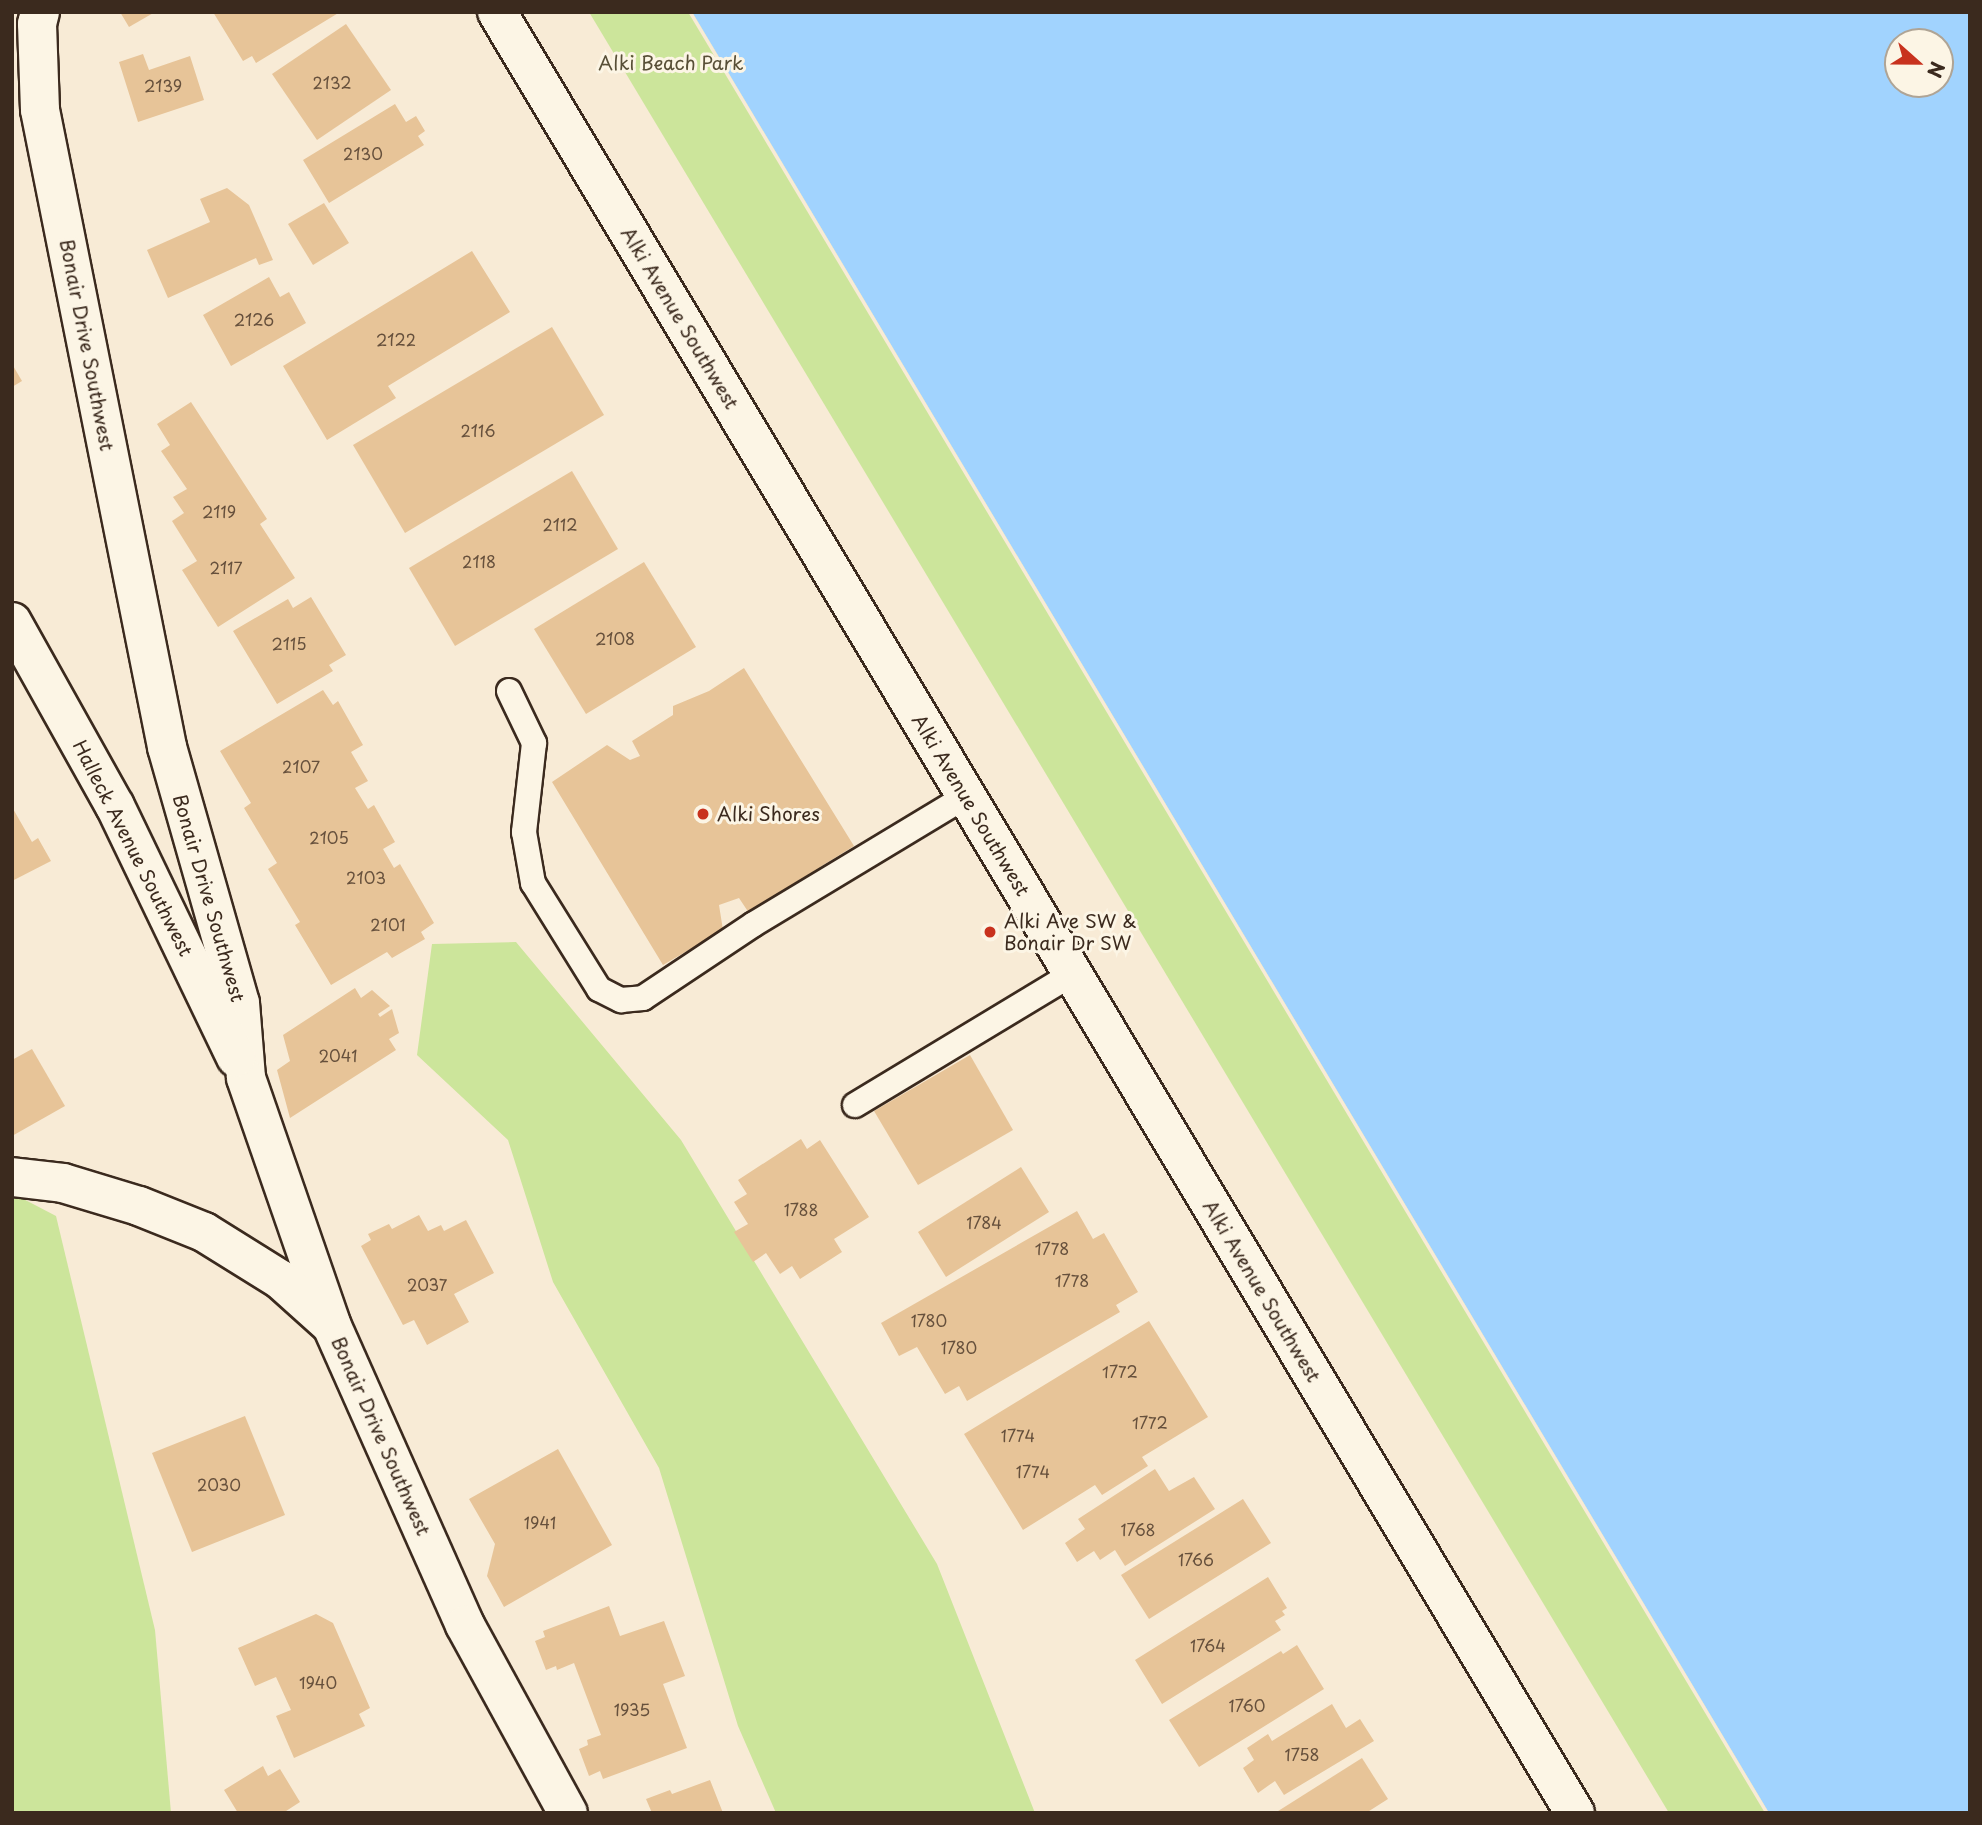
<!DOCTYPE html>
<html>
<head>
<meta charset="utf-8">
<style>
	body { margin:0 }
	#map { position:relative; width:1982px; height:1825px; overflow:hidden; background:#f8ebd6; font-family:"Playpen Sans",sans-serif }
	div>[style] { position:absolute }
	.green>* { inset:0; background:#cce59b }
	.water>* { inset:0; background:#a1d3fe }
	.pier>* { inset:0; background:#f8ebd6 }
	.building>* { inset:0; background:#e7c498 }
	.roads { filter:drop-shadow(2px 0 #3b2a1e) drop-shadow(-2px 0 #3b2a1e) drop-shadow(0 2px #3b2a1e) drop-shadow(0 -2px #3b2a1e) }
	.service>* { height:24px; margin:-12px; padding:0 12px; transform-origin:12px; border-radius:12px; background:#fcf5e5 }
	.minor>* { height:38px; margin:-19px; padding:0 19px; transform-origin:19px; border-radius:19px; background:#fcf5e5 }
	.secondary>* { height:38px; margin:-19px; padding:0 19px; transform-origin:19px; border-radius:19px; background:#fcf5e5 }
	.dots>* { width:19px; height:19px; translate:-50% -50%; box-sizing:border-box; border:4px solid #fcf5e5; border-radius:50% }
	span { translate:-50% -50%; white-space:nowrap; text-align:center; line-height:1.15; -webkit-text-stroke:6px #fcf5e5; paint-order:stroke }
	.number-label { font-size:16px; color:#66503c }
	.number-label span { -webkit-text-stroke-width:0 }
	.park-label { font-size:19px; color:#584f37 }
	.street-label { font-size:19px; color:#3b2a1e }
	.poi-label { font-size:19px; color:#3b2a1e }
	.left { translate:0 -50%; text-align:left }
	.frame { position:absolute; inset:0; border:14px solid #3b2a1e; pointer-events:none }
	.north { position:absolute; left:1884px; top:28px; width:70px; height:70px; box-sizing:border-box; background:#fcf5e5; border:2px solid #afa495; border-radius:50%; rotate:111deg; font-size:19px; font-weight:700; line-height:28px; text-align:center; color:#3b2a1e }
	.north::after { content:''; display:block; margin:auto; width:24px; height:32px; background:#c8321e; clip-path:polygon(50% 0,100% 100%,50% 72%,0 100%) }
</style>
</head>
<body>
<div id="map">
	<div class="green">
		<i style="clip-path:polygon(589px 12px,692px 12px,1769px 1813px,1669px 1813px)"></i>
		<i style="clip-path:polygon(516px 942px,681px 1140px,937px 1564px,1035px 1813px,776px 1813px,738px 1726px,659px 1468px,553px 1282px,508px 1140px,417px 1055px,432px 944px)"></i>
		<i style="clip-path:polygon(12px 1193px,56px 1216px,155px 1630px,171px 1813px,12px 1813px)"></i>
	</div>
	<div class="water">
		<i style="clip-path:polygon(evenodd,692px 12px,1970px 12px,1970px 1813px,1769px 1813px,692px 12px,1898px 42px,1940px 42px,1940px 84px,1898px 84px,1898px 42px)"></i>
	</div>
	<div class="pier">
		<i style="clip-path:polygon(688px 12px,692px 12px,1769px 1813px,1765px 1813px)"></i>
	</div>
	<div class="building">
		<i style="clip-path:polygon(120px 12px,155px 12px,129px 27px)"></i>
		<i style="clip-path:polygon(213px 12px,340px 12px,256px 63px,252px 56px,243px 61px)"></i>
		<i style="clip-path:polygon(346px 24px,391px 90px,317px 140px,272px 74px)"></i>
		<i style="clip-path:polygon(143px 54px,149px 70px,190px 56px,204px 100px,138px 122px,119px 62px)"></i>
		<i style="clip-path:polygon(395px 104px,406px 122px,416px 116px,425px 131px,418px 136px,424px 145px,329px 203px,303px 160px)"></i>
		<i style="clip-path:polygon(227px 188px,249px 205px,273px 260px,259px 265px,256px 258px,168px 298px,147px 250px,210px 222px,200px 199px)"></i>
		<i style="clip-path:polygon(324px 203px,349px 243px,313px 265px,288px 224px)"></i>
		<i style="clip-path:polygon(472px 251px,510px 312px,388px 386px,396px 398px,327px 440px,283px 366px)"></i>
		<i style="clip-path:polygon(269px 277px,280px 297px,289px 292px,306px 323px,231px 366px,203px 315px)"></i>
		<i style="clip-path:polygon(552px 327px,604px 415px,405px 533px,353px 445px)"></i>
		<i style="clip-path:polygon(12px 364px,22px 381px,12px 387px)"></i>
		<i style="clip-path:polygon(191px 402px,267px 519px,260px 524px,295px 578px,218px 627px,182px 570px,197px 561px,172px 521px,184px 513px,173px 497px,187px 489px,161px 451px,170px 445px,157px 424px)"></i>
		<i style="clip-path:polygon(572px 471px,618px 549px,455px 646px,409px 568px)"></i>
		<i style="clip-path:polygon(644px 562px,696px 647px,586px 714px,534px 629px)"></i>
		<i style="clip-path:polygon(311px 597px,346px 655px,329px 665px,333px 671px,277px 704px,233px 631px,288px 599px,293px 608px)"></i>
		<i style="clip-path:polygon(744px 668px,854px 846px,820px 867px,820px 874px,787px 896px,784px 891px,749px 913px,739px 898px,719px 905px,723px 930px,663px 965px,552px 782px,607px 745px,630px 760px,640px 756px,632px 741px,673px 715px,673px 706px,709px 691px)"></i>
		<i style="clip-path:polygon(323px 690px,333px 705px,338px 701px,363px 745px,351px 752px,368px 781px,355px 788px,368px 809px,374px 805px,395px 842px,383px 849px,394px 868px,400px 864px,434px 923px,421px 932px,425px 939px,392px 958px,387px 952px,331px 985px,295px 925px,300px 922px,268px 869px,277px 863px,244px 808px,251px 803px,220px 751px)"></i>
		<i style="clip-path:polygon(12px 807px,32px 842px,38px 838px,51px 861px,12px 881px)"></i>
		<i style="clip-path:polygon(355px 988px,361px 998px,372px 990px,390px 1006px,378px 1014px,380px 1017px,392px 1009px,399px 1033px,389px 1039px,396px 1050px,290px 1118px,277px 1070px,290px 1061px,283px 1035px)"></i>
		<i style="clip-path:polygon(32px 1049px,65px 1106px,12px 1136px,12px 1060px)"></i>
		<i style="clip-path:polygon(970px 1055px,1013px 1130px,918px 1185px,874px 1111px)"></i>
		<i style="clip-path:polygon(801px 1139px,807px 1149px,820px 1140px,869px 1217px,834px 1239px,842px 1252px,800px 1279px,792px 1266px,780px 1274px,766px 1253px,753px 1262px,734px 1232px,748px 1224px,734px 1202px,747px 1194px,738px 1180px)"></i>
		<i style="clip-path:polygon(1021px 1167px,1049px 1212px,946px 1277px,918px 1232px)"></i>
		<i style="clip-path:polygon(1077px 1211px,1093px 1239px,1104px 1233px,1138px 1292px,1116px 1305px,1120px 1312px,967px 1401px,959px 1386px,945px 1394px,917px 1347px,899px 1356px,881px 1323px)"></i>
		<i style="clip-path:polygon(419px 1215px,428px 1231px,441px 1225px,444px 1231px,466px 1220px,494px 1273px,454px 1294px,469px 1322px,427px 1345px,414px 1320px,403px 1325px,361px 1246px,371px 1240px,368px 1234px,389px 1224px,392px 1229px)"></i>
		<i style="clip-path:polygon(1149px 1321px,1208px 1417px,1142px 1457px,1148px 1466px,1102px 1495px,1095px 1485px,1023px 1530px,964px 1434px)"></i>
		<i style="clip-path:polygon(245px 1416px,285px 1515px,192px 1552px,152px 1453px)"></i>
		<i style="clip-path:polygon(558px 1449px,612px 1545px,504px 1607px,487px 1576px,495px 1544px,469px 1499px)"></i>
		<i style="clip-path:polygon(1155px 1469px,1169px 1491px,1194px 1477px,1215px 1509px,1125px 1566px,1115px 1550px,1100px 1560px,1094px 1551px,1077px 1562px,1065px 1543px,1085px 1529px,1078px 1519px)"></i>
		<i style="clip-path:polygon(1243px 1499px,1271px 1543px,1149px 1619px,1121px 1575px)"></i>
		<i style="clip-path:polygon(1268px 1577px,1287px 1608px,1282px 1611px,1285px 1615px,1275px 1621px,1281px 1630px,1162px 1704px,1135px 1660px)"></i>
		<i style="clip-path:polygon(609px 1606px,620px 1636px,664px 1621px,685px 1676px,663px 1684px,687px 1748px,603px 1779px,600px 1771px,589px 1776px,579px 1749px,588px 1745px,587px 1740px,601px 1735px,574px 1663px,557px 1670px,556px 1666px,546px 1670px,535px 1641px,545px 1637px,543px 1631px)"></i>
		<i style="clip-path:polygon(316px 1614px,333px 1623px,370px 1708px,359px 1714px,365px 1726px,294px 1758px,276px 1716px,291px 1710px,276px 1677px,255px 1686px,238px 1648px)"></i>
		<i style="clip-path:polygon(1297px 1645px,1324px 1689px,1199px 1767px,1169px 1720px,1281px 1651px,1283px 1654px)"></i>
		<i style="clip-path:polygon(1332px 1704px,1346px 1728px,1360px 1719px,1374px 1741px,1284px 1795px,1275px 1781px,1258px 1793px,1243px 1768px,1254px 1760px,1247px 1748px,1268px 1734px,1272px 1741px)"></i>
		<i style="clip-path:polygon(1362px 1758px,1388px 1799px,1366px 1813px,1275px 1813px)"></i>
		<i style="clip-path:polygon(263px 1766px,268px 1776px,280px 1769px,300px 1802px,283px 1813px,238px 1813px,224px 1790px)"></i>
		<i style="clip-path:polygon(710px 1780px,723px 1813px,652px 1813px,646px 1799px,670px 1790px,672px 1794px)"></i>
	</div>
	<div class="roads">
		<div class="service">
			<i style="left:509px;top:691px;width:58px;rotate:64.3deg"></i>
			<i style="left:534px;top:743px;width:90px;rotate:96.4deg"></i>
			<i style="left:524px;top:832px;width:52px;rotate:80deg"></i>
			<i style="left:533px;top:883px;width:125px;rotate:58.1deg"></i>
			<i style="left:599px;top:989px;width:25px;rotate:27deg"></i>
			<i style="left:621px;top:1000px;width:22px;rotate:-5deg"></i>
			<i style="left:643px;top:998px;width:133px;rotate:-33.7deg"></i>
			<i style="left:754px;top:924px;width:248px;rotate:-31.1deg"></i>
			<i style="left:855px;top:1105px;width:253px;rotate:-31.1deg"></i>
		</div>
		<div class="minor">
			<i style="left:40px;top:12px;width:12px;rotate:104deg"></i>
			<i style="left:37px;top:24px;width:86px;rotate:88deg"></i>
			<i style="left:40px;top:110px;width:650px;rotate:78.72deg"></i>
			<i style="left:167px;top:747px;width:266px;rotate:74.1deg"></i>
			<i style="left:240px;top:1003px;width:75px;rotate:85.4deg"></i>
			<i style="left:246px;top:1078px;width:260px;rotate:70.9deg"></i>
			<i style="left:331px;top:1324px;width:329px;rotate:66deg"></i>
			<i style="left:465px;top:1625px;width:214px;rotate:61.3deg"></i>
			<i style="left:12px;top:622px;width:211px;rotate:60.8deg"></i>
			<i style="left:115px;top:806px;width:279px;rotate:64.3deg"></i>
			<i style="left:12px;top:1177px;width:51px;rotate:6.7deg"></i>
			<i style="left:63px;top:1183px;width:79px;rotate:16.8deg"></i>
			<i style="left:139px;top:1206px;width:70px;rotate:21.8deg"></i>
			<i style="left:204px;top:1232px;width:91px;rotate:31.9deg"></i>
			<i style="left:281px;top:1280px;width:64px;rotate:41.9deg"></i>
		</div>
		<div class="secondary">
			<i style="left:497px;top:12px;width:2099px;rotate:59.1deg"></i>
		</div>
	</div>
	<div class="dots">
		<i style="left:703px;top:814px;background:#c8321e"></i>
		<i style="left:990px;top:932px;background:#c8321e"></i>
	</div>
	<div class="number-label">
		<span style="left:332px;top:82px">2132</span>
		<span style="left:163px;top:85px">2139</span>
		<span style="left:363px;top:153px">2130</span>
		<span style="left:254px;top:319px">2126</span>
		<span style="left:396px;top:339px">2122</span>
		<span style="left:478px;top:430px">2116</span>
		<span style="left:219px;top:511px">2119</span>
		<span style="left:560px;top:524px">2112</span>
		<span style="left:479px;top:561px">2118</span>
		<span style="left:226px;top:567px">2117</span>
		<span style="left:615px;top:638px">2108</span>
		<span style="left:289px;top:643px">2115</span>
		<span style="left:301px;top:766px">2107</span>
		<span style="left:329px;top:837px">2105</span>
		<span style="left:366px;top:877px">2103</span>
		<span style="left:388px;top:924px">2101</span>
		<span style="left:338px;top:1055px">2041</span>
		<span style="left:801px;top:1209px">1788</span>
		<span style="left:984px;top:1222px">1784</span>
		<span style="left:1052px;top:1248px">1778</span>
		<span style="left:1072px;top:1280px">1778</span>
		<span style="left:427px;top:1284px">2037</span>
		<span style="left:929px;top:1320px">1780</span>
		<span style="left:959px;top:1347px">1780</span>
		<span style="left:1120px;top:1371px">1772</span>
		<span style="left:1150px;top:1422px">1772</span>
		<span style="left:1018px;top:1435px">1774</span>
		<span style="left:1033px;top:1471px">1774</span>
		<span style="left:219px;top:1484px">2030</span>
		<span style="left:540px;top:1522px">1941</span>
		<span style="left:1138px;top:1529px">1768</span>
		<span style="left:1196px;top:1559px">1766</span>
		<span style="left:1208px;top:1645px">1764</span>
		<span style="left:318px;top:1682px">1940</span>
		<span style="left:1247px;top:1705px">1760</span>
		<span style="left:632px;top:1709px">1935</span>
		<span style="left:1302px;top:1754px">1758</span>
	</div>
	<div class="park-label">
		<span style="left:671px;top:63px">Alki Beach Park</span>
	</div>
	<div class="street-label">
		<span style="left:680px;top:318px;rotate:59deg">Alki Avenue Southwest</span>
		<span style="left:87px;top:345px;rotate:79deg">Bonair Drive Southwest</span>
		<span style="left:971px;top:805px;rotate:59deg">Alki Avenue Southwest</span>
		<span style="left:133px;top:848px;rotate:63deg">Halleck Avenue Southwest</span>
		<span style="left:209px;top:898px;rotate:74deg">Bonair Drive Southwest</span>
		<span style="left:1262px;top:1291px;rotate:59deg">Alki Avenue Southwest</span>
		<span style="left:381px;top:1436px;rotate:66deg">Bonair Drive Southwest</span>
	</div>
	<div class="poi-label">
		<span class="left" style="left:717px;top:814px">Alki Shores</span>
		<span class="left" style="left:1004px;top:932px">Alki Ave SW &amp;<br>Bonair Dr SW</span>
	</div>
	<div class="frame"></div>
	<div class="north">N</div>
</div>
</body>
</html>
